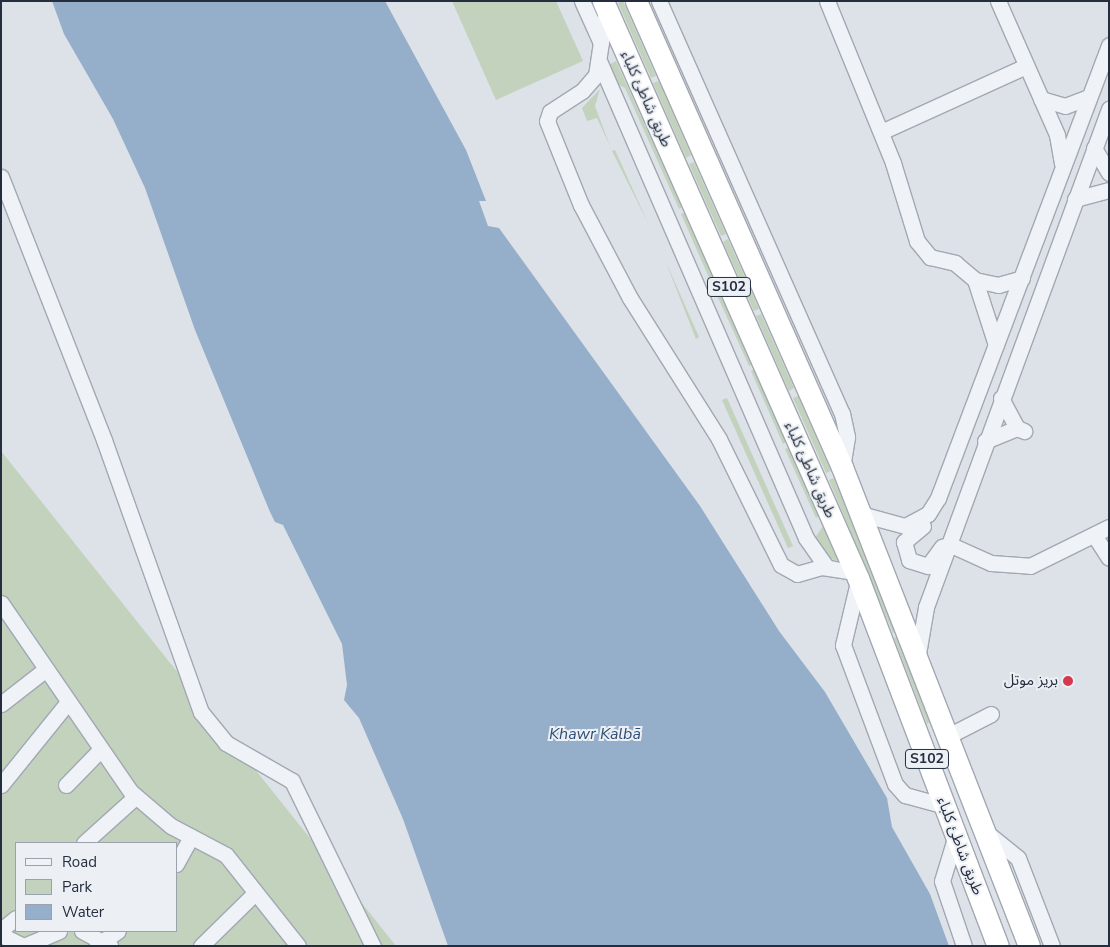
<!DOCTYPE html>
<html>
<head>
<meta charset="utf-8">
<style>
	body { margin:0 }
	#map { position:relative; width:1110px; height:947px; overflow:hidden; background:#dde1e8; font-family:"Nunito Sans","Noto Sans Arabic",sans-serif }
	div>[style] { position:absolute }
	.green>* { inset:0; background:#c2d2bd }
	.water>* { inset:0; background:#95aeca }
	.roads { filter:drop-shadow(1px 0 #a2a8b2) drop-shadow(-1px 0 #a2a8b2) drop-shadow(0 1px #a2a8b2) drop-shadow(0 -1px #a2a8b2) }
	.minor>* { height:15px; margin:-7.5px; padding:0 7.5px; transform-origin:7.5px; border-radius:7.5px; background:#eff2f6 }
	.highway>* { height:21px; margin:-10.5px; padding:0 10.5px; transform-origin:10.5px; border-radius:10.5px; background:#fff }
	.dots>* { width:14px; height:14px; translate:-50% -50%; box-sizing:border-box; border:2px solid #ecf0f5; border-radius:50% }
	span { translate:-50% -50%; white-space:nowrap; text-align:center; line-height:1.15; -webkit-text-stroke:4px #ecf0f5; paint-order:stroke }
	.shield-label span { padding:1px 4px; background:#ecf0f5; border:1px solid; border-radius:4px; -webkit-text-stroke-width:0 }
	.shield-label { font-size:14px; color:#252e3f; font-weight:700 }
	.street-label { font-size:15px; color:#252e3f }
	.poi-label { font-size:15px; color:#252e3f }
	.right { translate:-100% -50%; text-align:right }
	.water-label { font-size:16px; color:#2d4d75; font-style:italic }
	.frame { position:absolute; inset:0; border:2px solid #252e3f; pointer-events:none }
	.legend { position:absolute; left:15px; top:842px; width:162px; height:90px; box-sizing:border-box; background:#ecf0f5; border:1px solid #9ca2ac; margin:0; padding:6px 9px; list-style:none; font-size:15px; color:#252e3f }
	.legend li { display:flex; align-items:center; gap:10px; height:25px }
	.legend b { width:25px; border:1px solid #9ca2ac }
</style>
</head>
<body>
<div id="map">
	<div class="green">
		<i style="clip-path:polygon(452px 1px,556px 1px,583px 61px,496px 100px)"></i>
		<i style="clip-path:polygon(623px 1px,656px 76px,651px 78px,618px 3px)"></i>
		<i style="clip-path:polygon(616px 61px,682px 207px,679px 209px,625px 88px,611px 81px,605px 67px)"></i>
		<i style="clip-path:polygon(659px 81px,691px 155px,686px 158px,653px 83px)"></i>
		<i style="clip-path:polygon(600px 89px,595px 106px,610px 146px,597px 118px,587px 121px,582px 108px)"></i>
		<i style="clip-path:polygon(615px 150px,648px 223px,612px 151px)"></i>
		<i style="clip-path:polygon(694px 162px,726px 234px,721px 236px,689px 164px)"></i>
		<i style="clip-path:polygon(685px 212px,718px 288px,714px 289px,681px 214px)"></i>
		<i style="clip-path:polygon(728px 239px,759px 309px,754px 311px,723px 242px)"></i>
		<i style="clip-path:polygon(665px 260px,699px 337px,696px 339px)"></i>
		<i style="clip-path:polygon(720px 291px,752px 365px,749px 366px,716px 293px)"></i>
		<i style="clip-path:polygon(761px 314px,794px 388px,789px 391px,756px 316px)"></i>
		<i style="clip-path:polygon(754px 369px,786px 442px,783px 444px,751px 371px)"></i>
		<i style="clip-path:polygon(798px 396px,831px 471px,826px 473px,793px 398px)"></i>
		<i style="clip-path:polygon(727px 398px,793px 546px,788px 548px,722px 400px)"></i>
		<i style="clip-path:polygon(789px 447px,819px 516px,816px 518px,785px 449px)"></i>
		<i style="clip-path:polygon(evenodd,1px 451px,396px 946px,1px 946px,1px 451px,16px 843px,176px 843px,176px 931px,16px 931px,16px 843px)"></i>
		<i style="clip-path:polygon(834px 478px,898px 631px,893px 633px,829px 480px)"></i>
		<i style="clip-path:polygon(823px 526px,838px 561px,828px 558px,813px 541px)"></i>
		<i style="clip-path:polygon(899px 636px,932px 721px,927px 724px,894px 638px)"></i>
	</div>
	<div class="water">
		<i style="clip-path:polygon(52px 1px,385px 1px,466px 150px,486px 201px,479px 201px,488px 226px,499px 228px,700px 506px,779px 631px,825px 692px,887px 798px,892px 827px,930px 894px,949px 946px,448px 946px,403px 819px,359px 718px,344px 700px,347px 685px,342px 644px,283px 525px,275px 522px,270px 512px,195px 330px,145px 188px,113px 119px,64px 34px)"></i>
	</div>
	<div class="roads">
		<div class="minor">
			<i style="left:582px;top:1px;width:46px;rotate:65.7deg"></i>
			<i style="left:659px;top:1px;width:451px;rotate:66.1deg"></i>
			<i style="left:842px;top:413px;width:25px;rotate:78deg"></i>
			<i style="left:847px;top:437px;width:30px;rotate:99deg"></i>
			<i style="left:827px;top:1px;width:175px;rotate:67.8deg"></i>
			<i style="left:893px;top:163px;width:82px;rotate:72.9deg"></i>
			<i style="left:917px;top:241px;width:21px;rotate:51deg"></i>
			<i style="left:930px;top:257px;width:26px;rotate:13deg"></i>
			<i style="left:955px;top:263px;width:26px;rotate:40deg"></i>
			<i style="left:975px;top:280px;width:68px;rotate:72.1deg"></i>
			<i style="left:998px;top:1px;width:146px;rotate:66.2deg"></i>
			<i style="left:1057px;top:135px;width:29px;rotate:80deg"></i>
			<i style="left:606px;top:9px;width:67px;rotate:98.6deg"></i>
			<i style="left:596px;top:75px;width:21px;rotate:131deg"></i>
			<i style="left:582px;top:91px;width:38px;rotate:147deg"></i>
			<i style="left:550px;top:112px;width:9px;rotate:108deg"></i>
			<i style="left:547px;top:121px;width:91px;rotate:68deg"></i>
			<i style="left:581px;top:205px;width:105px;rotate:62.2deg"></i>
			<i style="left:630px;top:298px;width:167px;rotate:57.7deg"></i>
			<i style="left:719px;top:439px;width:140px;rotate:63.8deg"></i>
			<i style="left:781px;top:565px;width:18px;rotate:29deg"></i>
			<i style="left:797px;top:574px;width:26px;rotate:-16deg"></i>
			<i style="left:822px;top:567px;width:33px;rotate:9deg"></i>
			<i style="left:600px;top:63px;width:518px;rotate:66.55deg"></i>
			<i style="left:806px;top:538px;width:35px;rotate:55deg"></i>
			<i style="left:1041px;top:99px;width:25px;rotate:16deg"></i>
			<i style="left:1065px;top:106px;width:26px;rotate:-21deg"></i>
			<i style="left:881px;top:132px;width:159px;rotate:-24.5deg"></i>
			<i style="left:1094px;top:148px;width:29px;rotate:59deg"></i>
			<i style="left:1px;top:177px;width:282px;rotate:68.6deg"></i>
			<i style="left:104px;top:440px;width:289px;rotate:70.4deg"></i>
			<i style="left:201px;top:712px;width:40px;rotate:51deg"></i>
			<i style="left:226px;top:743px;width:76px;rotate:29.9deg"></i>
			<i style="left:292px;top:781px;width:184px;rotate:63.9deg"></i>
			<i style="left:1075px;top:199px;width:35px;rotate:-15deg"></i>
			<i style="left:975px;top:280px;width:24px;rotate:12deg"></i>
			<i style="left:998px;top:285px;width:25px;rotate:-16deg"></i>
			<i style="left:1001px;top:398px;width:34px;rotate:62deg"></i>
			<i style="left:1017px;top:428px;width:8px;rotate:23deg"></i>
			<i style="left:985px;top:441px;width:35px;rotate:-22deg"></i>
			<i style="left:861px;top:514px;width:46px;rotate:15.3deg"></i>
			<i style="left:905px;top:526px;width:26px;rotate:-28deg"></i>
			<i style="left:928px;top:514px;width:19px;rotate:-58deg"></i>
			<i style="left:938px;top:498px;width:484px;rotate:-69.3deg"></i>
			<i style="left:923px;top:526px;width:25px;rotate:140deg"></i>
			<i style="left:904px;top:542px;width:19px;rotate:74deg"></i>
			<i style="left:909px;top:560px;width:20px;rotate:18deg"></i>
			<i style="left:928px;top:566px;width:24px;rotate:-54deg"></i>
			<i style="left:1094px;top:535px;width:27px;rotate:57deg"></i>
			<i style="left:951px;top:545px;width:44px;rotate:24.2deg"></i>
			<i style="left:991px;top:563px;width:39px;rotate:4deg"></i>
			<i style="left:1030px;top:566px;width:88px;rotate:-26.3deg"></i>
			<i style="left:858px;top:582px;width:65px;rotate:103.4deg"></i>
			<i style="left:843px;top:645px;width:148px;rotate:69.5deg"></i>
			<i style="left:895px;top:784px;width:15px;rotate:48deg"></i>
			<i style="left:905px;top:795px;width:41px;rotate:15.4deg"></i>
			<i style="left:1px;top:603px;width:229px;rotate:55.5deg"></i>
			<i style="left:131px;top:792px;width:52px;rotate:40.4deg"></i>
			<i style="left:171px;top:826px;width:62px;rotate:27.8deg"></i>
			<i style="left:226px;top:855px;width:116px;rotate:51.6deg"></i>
			<i style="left:918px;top:654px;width:48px;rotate:-80.3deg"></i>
			<i style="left:926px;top:607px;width:531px;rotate:-69.82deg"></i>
			<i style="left:1px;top:704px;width:57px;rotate:-37.9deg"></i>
			<i style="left:950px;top:735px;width:46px;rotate:-27.1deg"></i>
			<i style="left:1px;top:785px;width:107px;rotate:-51.1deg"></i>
			<i style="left:66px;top:785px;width:50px;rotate:-45.8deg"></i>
			<i style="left:986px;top:832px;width:41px;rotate:39.1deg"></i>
			<i style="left:1018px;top:858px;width:94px;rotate:68.9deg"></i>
			<i style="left:956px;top:835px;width:48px;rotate:106.9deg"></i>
			<i style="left:942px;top:881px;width:69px;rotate:71.3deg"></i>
			<i style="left:84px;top:843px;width:69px;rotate:-42deg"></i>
			<i style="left:176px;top:864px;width:31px;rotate:-61deg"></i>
			<i style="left:1px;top:930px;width:19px;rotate:-39deg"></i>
			<i style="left:82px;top:931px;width:32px;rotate:28deg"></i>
			<i style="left:1px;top:935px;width:25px;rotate:26deg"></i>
			<i style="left:24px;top:946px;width:38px;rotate:-23deg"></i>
			<i style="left:97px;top:945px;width:25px;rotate:-34deg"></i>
			<i style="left:201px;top:946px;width:76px;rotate:-44.5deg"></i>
		</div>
		<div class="highway">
			<i style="left:603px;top:1px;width:631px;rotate:66.16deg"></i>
			<i style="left:858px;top:578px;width:394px;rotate:69.2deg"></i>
			<i style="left:636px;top:1px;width:510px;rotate:66.15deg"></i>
			<i style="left:842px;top:467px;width:514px;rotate:68.67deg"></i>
		</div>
	</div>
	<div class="dots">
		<i style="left:1068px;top:681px;background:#d6384f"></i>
	</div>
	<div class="shield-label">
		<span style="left:729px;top:287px">S102</span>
		<span style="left:927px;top:759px">S102</span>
	</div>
	<div class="street-label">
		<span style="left:646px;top:99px;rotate:66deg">طريق شاطئ كلباء</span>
		<span style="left:810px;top:470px;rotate:66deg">طريق شاطئ كلباء</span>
		<span style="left:960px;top:846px;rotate:69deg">طريق شاطئ كلباء</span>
	</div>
	<div class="poi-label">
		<span class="right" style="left:1058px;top:681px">بريز موتل</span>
	</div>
	<div class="water-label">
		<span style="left:595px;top:734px">Khawr Kalbā</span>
	</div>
	<div class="frame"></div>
	<ul class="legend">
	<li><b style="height:6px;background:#eff2f6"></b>Road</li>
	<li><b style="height:14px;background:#c2d2bd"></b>Park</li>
	<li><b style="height:14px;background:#95aeca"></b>Water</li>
	</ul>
</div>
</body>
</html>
